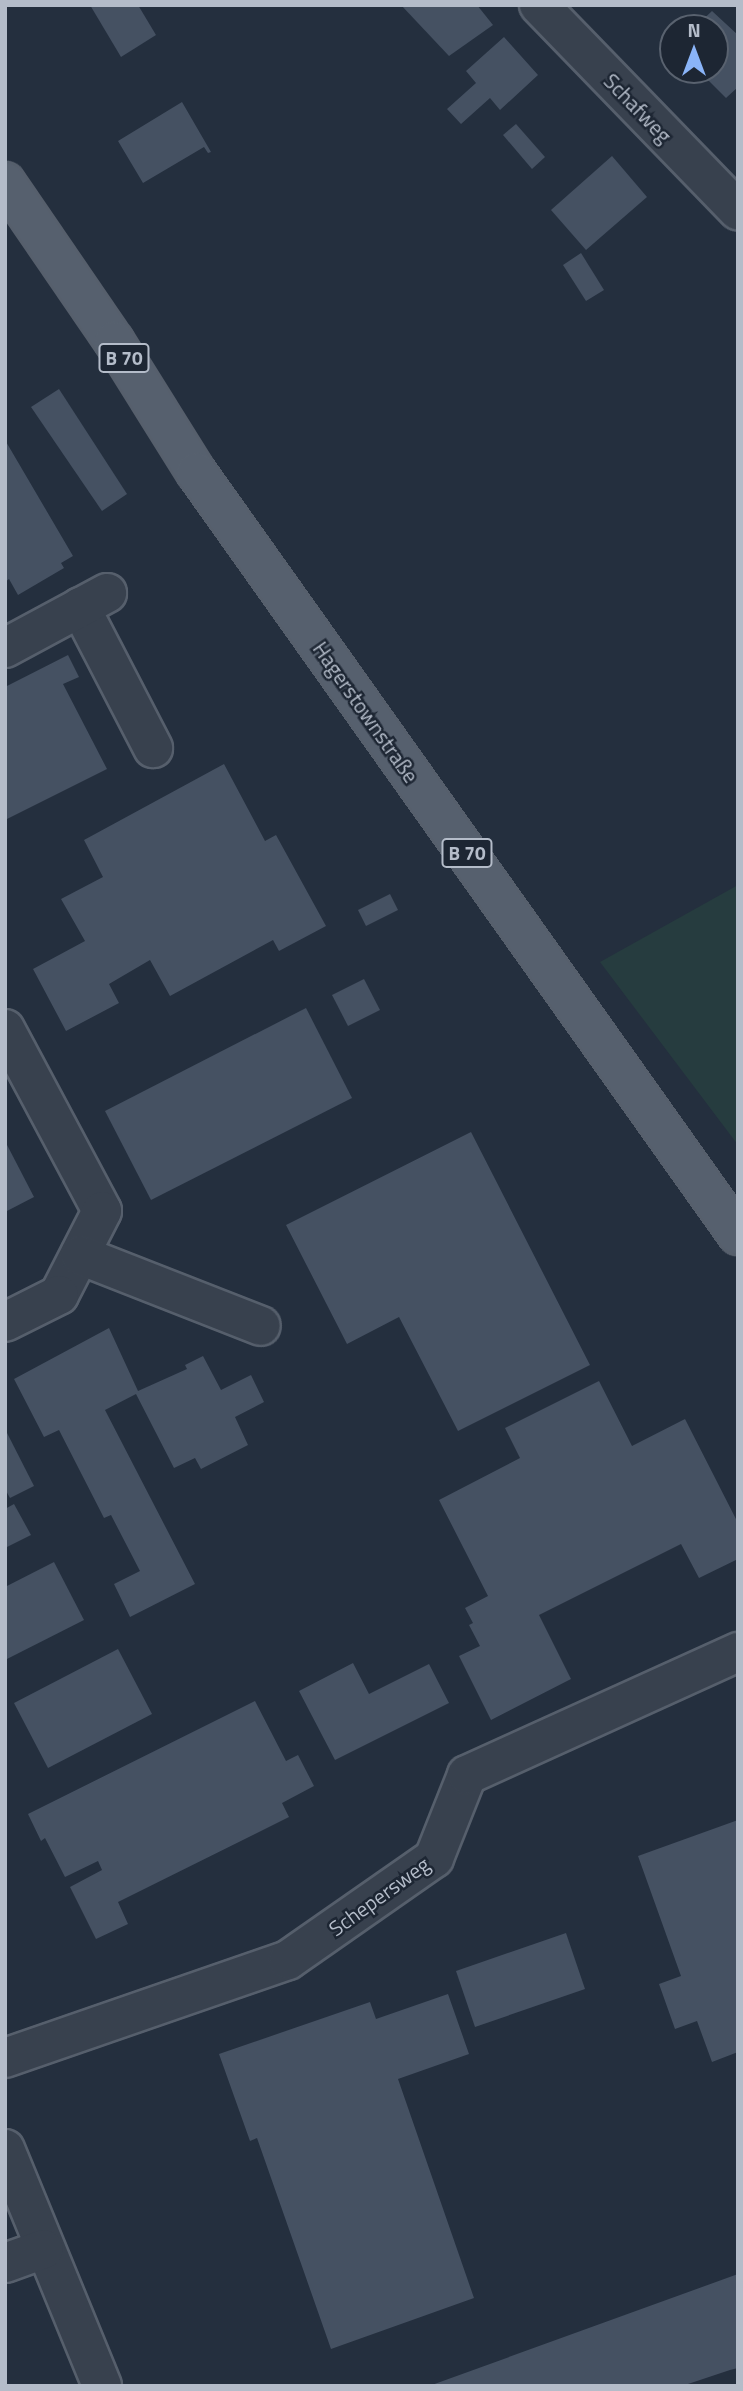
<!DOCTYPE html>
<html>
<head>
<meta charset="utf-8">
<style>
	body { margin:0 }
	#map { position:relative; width:743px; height:2391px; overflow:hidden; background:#242f3e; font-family:"Titillium Web",sans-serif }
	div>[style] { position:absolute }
	.green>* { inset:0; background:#263c3f }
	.building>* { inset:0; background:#455162 }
	.roads { filter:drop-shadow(2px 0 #565f6c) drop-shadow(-2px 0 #565f6c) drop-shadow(0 2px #565f6c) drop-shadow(0 -2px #565f6c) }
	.minor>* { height:38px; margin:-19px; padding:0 19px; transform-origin:19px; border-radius:19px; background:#38414e }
	.major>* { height:38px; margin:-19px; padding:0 19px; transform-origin:19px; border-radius:19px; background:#56606e }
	span { translate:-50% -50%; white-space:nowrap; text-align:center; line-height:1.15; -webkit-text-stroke:5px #1d2633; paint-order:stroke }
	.shield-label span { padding:2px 5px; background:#1d2633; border:2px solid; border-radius:5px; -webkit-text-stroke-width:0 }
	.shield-label { font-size:19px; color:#b4bcc9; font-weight:700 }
	.street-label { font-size:21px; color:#b4bcc9 }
	.frame { position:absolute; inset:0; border:7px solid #b4bcc9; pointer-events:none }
	.north { position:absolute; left:659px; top:14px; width:70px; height:70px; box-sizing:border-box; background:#1d2633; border:2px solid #59626f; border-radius:50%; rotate:0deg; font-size:19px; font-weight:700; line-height:28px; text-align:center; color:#b4bcc9 }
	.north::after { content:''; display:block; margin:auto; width:24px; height:32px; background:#8ab4f8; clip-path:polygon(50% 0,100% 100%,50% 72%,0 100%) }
</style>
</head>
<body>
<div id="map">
	<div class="green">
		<i style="clip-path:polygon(738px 885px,738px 1145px,600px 962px)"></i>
	</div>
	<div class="building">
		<i style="clip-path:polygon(90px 5px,138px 5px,156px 35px,121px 57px)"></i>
		<i style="clip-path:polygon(401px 5px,477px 5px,493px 25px,449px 56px)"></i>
		<i style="clip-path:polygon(712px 11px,738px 35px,738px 87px,726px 98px,698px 70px,715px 70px,715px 28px,694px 28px)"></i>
		<i style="clip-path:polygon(504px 37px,538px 75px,500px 110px,490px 98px,461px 124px,447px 109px,476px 83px,466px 71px)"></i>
		<i style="clip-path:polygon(182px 102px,211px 152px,208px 153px,204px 147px,143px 183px,118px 141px)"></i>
		<i style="clip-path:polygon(516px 124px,545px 157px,532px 169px,503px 135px)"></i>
		<i style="clip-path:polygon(612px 156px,647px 197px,586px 250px,551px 210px)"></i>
		<i style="clip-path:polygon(581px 253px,604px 290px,586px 301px,563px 265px)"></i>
		<i style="clip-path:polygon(59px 389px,127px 494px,102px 511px,31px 407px)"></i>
		<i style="clip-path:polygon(5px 440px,73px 556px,61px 563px,64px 568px,18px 595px,9px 579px,5px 582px)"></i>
		<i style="clip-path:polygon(68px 655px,79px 677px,63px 684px,107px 769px,5px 820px,5px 687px)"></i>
		<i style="clip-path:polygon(224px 764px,265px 841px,276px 835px,326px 926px,279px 951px,273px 940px,170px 996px,150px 960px,109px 984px,119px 1003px,66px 1031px,33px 969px,85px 941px,61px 899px,103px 877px,84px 840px)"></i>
		<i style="clip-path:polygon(390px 894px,398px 910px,366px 926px,358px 910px)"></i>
		<i style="clip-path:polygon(364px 979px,380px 1010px,348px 1026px,332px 995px)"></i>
		<i style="clip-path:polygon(306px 1008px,352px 1098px,151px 1200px,105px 1111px)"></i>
		<i style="clip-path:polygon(471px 1132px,590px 1365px,458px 1431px,399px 1317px,347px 1344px,286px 1225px)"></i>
		<i style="clip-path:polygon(5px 1141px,34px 1197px,5px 1212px)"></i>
		<i style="clip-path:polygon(109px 1328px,138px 1391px,187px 1369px,185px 1365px,203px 1356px,221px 1390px,251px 1375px,264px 1402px,235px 1417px,248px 1445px,201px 1469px,195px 1458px,174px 1468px,136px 1394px,105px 1410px,195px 1584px,130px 1617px,114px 1584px,140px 1571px,111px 1515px,104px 1518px,59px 1430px,44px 1437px,14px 1379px)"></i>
		<i style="clip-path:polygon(599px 1381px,632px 1446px,685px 1419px,738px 1523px,738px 1559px,699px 1578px,681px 1544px,539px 1615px,571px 1679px,491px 1720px,459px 1656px,480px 1646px,469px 1625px,473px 1623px,465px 1608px,488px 1596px,439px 1500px,520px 1458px,505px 1428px)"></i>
		<i style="clip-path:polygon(5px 1429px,34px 1486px,10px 1498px,5px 1489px)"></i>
		<i style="clip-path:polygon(14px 1504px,31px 1535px,5px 1548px,5px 1509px)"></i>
		<i style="clip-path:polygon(54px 1562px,84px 1620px,5px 1660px,5px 1587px)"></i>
		<i style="clip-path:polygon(118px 1649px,152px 1714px,48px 1768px,14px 1703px)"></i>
		<i style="clip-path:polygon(353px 1663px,369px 1694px,429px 1664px,449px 1703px,335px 1760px,299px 1691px)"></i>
		<i style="clip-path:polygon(255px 1701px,286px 1761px,298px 1755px,314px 1786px,282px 1803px,289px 1817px,118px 1902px,128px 1924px,96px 1939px,70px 1887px,102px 1870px,98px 1861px,65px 1877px,45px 1838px,41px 1841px,28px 1814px)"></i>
		<i style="clip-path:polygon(738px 1820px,738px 2052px,712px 2062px,697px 2021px,675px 2029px,659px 1984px,681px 1976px,638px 1856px)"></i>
		<i style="clip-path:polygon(566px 1933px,585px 1989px,475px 2027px,456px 1971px)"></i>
		<i style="clip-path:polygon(448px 1994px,469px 2054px,398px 2079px,474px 2298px,331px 2349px,257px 2138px,250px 2141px,219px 2054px,370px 2002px,376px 2019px)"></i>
		<i style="clip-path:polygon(738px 2274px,738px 2368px,730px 2370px,682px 2386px,429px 2386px)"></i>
	</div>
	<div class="roads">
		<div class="minor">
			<i style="left:539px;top:5px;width:286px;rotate:45.9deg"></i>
			<i style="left:80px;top:607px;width:159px;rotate:62.6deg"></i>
			<i style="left:5px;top:648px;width:116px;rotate:-28.3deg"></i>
			<i style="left:5px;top:1029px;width:206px;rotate:61.9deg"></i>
			<i style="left:102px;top:1211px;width:94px;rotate:117.1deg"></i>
			<i style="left:59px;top:1295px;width:60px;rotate:153.4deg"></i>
			<i style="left:80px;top:1255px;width:194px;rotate:21.4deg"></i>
			<i style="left:5px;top:2058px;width:299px;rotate:-19.1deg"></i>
			<i style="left:288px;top:1960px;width:178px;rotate:-34.9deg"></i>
			<i style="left:434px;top:1858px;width:89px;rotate:-68.3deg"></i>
			<i style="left:467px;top:1775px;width:298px;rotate:-24.4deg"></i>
			<i style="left:5px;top:2149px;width:256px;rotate:67.7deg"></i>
			<i style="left:5px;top:2263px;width:41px;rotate:-19.7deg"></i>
		</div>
		<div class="major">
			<i style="left:5px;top:182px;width:193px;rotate:55.6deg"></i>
			<i style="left:114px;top:341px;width:155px;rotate:58deg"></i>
			<i style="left:196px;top:472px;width:936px;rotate:54.61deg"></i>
		</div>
	</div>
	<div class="shield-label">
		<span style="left:124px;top:358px">B 70</span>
		<span style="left:467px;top:853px">B 70</span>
	</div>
	<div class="street-label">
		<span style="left:638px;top:108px;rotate:46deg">Schafweg</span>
		<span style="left:366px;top:712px;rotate:55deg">Hagerstownstraße</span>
		<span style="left:379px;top:1896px;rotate:-36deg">Schepersweg</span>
	</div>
	<div class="frame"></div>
	<div class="north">N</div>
</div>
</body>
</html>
